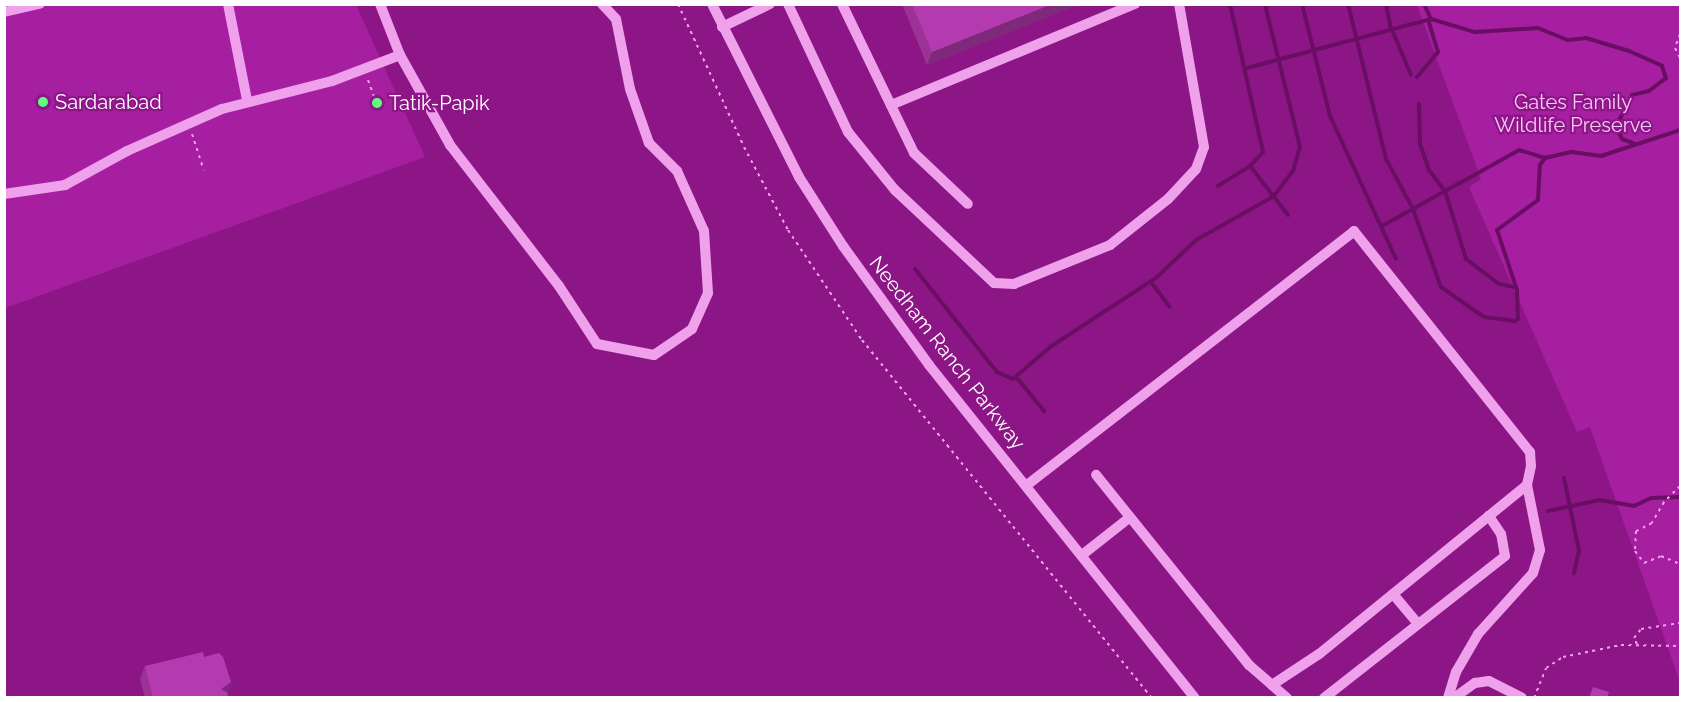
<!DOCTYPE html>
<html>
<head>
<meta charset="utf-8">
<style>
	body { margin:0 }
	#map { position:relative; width:1685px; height:702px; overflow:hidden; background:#8d1687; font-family:Raleway,sans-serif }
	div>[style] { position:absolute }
	.green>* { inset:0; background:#a71fa1 }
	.stream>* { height:4px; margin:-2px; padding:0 2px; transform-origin:2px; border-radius:2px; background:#6a0e64 }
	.path>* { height:2px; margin-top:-1px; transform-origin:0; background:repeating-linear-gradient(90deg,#efa1ec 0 3px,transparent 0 7.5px) }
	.minor>* { height:10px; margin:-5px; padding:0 5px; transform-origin:5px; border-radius:5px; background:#efa1ec }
	.wall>* { inset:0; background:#9b3396 }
	.shaded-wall>* { inset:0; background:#7e297a }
	.building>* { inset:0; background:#b43baf }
	.dots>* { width:16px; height:16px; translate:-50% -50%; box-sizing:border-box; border:3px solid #8d1687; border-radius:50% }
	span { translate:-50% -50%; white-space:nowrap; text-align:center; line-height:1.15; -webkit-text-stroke:4.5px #8d1687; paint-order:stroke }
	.poi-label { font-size:20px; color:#fff }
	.left { translate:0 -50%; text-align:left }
	.park-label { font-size:20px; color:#fbc7f9 }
	.street-label { font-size:20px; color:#fff }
	.frame { position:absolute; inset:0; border:6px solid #fff; pointer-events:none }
</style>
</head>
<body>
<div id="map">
	<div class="green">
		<i style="clip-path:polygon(5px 5px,356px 5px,425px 157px,5px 308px)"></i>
		<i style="clip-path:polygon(1417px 5px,1680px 5px,1680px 682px,1590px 427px,1577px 432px,1469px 187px,1481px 179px)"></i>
	</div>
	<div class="stream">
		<i style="left:1302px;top:4px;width:115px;rotate:76deg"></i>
		<i style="left:1330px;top:116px;width:157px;rotate:65.2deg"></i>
		<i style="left:1348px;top:4px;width:160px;rotate:76.2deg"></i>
		<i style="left:1386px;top:159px;width:57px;rotate:61.6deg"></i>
		<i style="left:1413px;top:209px;width:83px;rotate:70.3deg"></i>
		<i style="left:1441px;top:287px;width:52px;rotate:34.9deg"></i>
		<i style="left:1484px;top:317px;width:32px;rotate:7deg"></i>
		<i style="left:1386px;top:4px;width:21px;rotate:79deg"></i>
		<i style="left:1390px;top:25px;width:54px;rotate:67.2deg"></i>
		<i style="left:1424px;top:4px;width:17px;rotate:65deg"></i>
		<i style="left:1247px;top:68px;width:190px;rotate:-14.9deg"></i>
		<i style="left:1431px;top:19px;width:46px;rotate:16.5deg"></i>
		<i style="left:1475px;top:32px;width:63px;rotate:-3.6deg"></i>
		<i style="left:1538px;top:28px;width:32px;rotate:22deg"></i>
		<i style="left:1568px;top:40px;width:18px;rotate:-6deg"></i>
		<i style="left:1586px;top:38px;width:45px;rotate:16.8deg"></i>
		<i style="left:1629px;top:51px;width:36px;rotate:24deg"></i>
		<i style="left:1662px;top:66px;width:13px;rotate:72deg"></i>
		<i style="left:1666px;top:78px;width:21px;rotate:143deg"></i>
		<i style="left:1649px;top:91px;width:17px;rotate:167deg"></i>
		<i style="left:1632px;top:95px;width:36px;rotate:117deg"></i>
		<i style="left:1616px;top:127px;width:13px;rotate:63deg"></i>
		<i style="left:1622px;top:139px;width:12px;rotate:20deg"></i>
		<i style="left:1417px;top:77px;width:33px;rotate:-50deg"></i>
		<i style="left:1438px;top:52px;width:34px;rotate:-107deg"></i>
		<i style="left:1419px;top:104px;width:40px;rotate:88.6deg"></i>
		<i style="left:1420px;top:144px;width:28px;rotate:71deg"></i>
		<i style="left:1429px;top:170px;width:26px;rotate:53deg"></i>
		<i style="left:1445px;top:191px;width:71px;rotate:72.8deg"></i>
		<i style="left:1466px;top:259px;width:41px;rotate:37.1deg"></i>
		<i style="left:1499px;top:284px;width:15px;rotate:11deg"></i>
		<i style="left:1250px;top:166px;width:62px;rotate:52.2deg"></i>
		<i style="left:1218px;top:186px;width:38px;rotate:-32deg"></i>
		<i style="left:1250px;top:166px;width:19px;rotate:-47deg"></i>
		<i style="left:1263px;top:152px;width:152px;rotate:-102.6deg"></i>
		<i style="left:1382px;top:226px;width:157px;rotate:-29deg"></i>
		<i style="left:1519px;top:150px;width:27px;rotate:17deg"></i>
		<i style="left:1545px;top:158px;width:28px;rotate:-13deg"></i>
		<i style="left:1572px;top:152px;width:29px;rotate:8deg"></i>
		<i style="left:1601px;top:156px;width:83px;rotate:-18.2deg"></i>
		<i style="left:915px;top:269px;width:132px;rotate:51.5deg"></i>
		<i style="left:997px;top:372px;width:17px;rotate:24deg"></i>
		<i style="left:1013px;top:379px;width:49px;rotate:-40.9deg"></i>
		<i style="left:1050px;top:347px;width:126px;rotate:-33.1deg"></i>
		<i style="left:1156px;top:278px;width:55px;rotate:-43.5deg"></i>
		<i style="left:1196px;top:240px;width:90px;rotate:-29.4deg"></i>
		<i style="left:1274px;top:196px;width:31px;rotate:-53deg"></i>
		<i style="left:1293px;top:171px;width:25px;rotate:-74deg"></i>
		<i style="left:1300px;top:147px;width:147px;rotate:-103.8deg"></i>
		<i style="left:1151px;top:282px;width:31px;rotate:53deg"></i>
		<i style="left:1518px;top:319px;width:29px;rotate:-92deg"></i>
		<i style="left:1517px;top:290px;width:63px;rotate:-108.4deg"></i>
		<i style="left:1497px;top:230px;width:51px;rotate:-36.2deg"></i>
		<i style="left:1538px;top:200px;width:35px;rotate:-87deg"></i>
		<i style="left:1540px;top:165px;width:9px;rotate:-54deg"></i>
		<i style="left:1017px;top:378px;width:43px;rotate:50.7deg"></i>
		<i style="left:1564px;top:478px;width:75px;rotate:78.4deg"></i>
		<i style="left:1579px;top:551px;width:23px;rotate:103deg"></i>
		<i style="left:1548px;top:511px;width:53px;rotate:-11.9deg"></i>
		<i style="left:1600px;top:500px;width:35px;rotate:10deg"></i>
		<i style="left:1634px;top:506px;width:19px;rotate:-25deg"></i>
		<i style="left:1651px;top:498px;width:29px;rotate:-2deg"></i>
	</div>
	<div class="path">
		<i style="left:678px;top:4px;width:157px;rotate:65.2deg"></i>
		<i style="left:744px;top:147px;width:94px;rotate:62.1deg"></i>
		<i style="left:788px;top:230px;width:133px;rotate:56.1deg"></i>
		<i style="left:862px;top:340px;width:461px;rotate:51deg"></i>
		<i style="left:1680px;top:34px;width:15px;rotate:110deg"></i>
		<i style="left:1675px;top:48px;width:11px;rotate:63deg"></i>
		<i style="left:368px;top:80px;width:20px;rotate:70deg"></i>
		<i style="left:192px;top:134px;width:38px;rotate:72deg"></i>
		<i style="left:1680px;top:486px;width:23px;rotate:135deg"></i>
		<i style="left:1664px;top:502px;width:24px;rotate:120deg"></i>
		<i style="left:1652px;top:523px;width:18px;rotate:153deg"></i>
		<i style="left:1636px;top:531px;width:20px;rotate:93deg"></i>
		<i style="left:1635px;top:551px;width:15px;rotate:53deg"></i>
		<i style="left:1644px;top:563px;width:18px;rotate:-22deg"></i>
		<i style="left:1661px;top:556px;width:21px;rotate:23deg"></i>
		<i style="left:1637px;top:644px;width:7px;rotate:-117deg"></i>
		<i style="left:1634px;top:638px;width:11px;rotate:-52deg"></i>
		<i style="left:1641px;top:629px;width:39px;rotate:-9deg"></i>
		<i style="left:1534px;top:698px;width:32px;rotate:-68deg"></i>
		<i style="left:1546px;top:668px;width:20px;rotate:-33deg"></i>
		<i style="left:1563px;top:657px;width:59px;rotate:-11.7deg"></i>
		<i style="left:1621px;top:645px;width:59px;rotate:1deg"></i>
	</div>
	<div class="minor">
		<i style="left:228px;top:4px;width:98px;rotate:78.8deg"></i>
		<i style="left:380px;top:4px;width:55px;rotate:68.6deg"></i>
		<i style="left:400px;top:55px;width:103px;rotate:60.9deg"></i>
		<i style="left:450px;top:145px;width:178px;rotate:52.3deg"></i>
		<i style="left:559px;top:286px;width:69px;rotate:56.8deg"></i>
		<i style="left:597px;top:344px;width:58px;rotate:10.9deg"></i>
		<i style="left:654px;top:355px;width:46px;rotate:-34.4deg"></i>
		<i style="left:692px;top:329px;width:39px;rotate:-66deg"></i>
		<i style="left:708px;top:293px;width:62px;rotate:-93.7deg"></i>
		<i style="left:704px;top:231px;width:66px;rotate:-114.2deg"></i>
		<i style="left:677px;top:171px;width:40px;rotate:-135deg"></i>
		<i style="left:649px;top:143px;width:57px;rotate:-109.4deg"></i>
		<i style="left:630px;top:89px;width:71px;rotate:-101.3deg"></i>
		<i style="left:616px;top:19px;width:21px;rotate:-133deg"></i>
		<i style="left:712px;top:4px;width:194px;rotate:63.3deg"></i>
		<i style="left:799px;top:177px;width:82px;rotate:57.5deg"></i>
		<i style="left:843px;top:246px;width:147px;rotate:54.1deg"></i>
		<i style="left:929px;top:365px;width:426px;rotate:51.4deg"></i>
		<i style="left:788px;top:4px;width:141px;rotate:64.9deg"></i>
		<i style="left:848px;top:132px;width:75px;rotate:51deg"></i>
		<i style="left:895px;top:190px;width:136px;rotate:43.2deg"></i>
		<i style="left:994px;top:283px;width:20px;rotate:3deg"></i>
		<i style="left:1014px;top:284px;width:104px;rotate:-22.1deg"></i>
		<i style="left:1110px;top:245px;width:74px;rotate:-38.4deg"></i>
		<i style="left:1168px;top:199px;width:41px;rotate:-47deg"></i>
		<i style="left:1196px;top:169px;width:23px;rotate:-70deg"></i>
		<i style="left:1204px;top:147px;width:145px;rotate:-99.9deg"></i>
		<i style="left:842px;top:4px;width:165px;rotate:64.2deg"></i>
		<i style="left:914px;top:153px;width:74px;rotate:43.4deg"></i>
		<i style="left:4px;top:12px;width:37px;rotate:-13deg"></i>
		<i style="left:722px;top:27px;width:53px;rotate:-25.6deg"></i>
		<i style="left:891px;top:105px;width:264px;rotate:-22.5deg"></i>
		<i style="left:4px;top:194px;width:62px;rotate:-8.4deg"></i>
		<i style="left:65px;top:185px;width:71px;rotate:-28.7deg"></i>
		<i style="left:127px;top:151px;width:104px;rotate:-23.9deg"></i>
		<i style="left:222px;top:109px;width:114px;rotate:-14.3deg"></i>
		<i style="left:332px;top:81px;width:73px;rotate:-20.9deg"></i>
		<i style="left:1027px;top:485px;width:414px;rotate:-37.8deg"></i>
		<i style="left:1354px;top:231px;width:283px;rotate:51.5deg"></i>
		<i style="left:1530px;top:452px;width:14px;rotate:86deg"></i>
		<i style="left:1531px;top:466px;width:19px;rotate:102deg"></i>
		<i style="left:1527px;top:485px;width:268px;rotate:140.9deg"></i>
		<i style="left:1319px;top:654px;width:56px;rotate:146.6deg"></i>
		<i style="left:1272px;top:685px;width:30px;rotate:-139deg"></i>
		<i style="left:1249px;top:665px;width:244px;rotate:-128.8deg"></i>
		<i style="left:1082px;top:555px;width:60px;rotate:-38.2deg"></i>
		<i style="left:1393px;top:594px;width:39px;rotate:50deg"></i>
		<i style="left:1272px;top:685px;width:20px;rotate:41deg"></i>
		<i style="left:1324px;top:698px;width:230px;rotate:-38.1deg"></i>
		<i style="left:1505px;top:556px;width:22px;rotate:-100deg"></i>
		<i style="left:1501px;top:534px;width:22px;rotate:-124deg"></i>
		<i style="left:1448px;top:698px;width:27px;rotate:-73deg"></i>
		<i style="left:1456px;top:672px;width:44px;rotate:-59.9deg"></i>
		<i style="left:1478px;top:634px;width:82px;rotate:-48deg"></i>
		<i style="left:1533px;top:573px;width:24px;rotate:-73deg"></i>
		<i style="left:1540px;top:550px;width:66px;rotate:-101.3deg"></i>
		<i style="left:1454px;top:698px;width:26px;rotate:-36deg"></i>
		<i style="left:1475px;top:683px;width:14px;rotate:-8deg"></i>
		<i style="left:1489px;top:681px;width:37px;rotate:27deg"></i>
	</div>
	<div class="wall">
		<i style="clip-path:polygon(902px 4px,1080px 4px,927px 65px)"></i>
		<i style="clip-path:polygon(204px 657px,231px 682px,227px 692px,227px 698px,145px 698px,140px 679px,145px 666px)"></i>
	</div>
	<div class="shaded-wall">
		<i style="clip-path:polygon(1052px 4px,1080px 4px,927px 65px,932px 52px)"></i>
		<i style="clip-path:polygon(231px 682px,226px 695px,221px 689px)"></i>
	</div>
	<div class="building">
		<i style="clip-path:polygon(912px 4px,1052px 4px,932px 52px)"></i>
		<i style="clip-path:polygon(203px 652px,204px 657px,219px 653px,223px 657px,231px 682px,221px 689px,228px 693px,227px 698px,153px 698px,145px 666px)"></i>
		<i style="clip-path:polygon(1593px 687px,1609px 692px,1607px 698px,1589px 698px)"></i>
	</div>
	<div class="dots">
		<i style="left:43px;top:102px;background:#5fff7f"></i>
		<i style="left:377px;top:103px;background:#5fff7f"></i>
	</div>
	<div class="poi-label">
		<span class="left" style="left:55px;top:102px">Sardarabad</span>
		<span class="left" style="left:389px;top:103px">Tatik-Papik</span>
	</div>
	<div class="park-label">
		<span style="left:1573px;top:114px">Gates Family<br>Wildlife Preserve</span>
	</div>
	<div class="street-label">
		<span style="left:947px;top:353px;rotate:52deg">Needham Ranch Parkway</span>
	</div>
	<div class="frame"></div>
</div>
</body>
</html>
